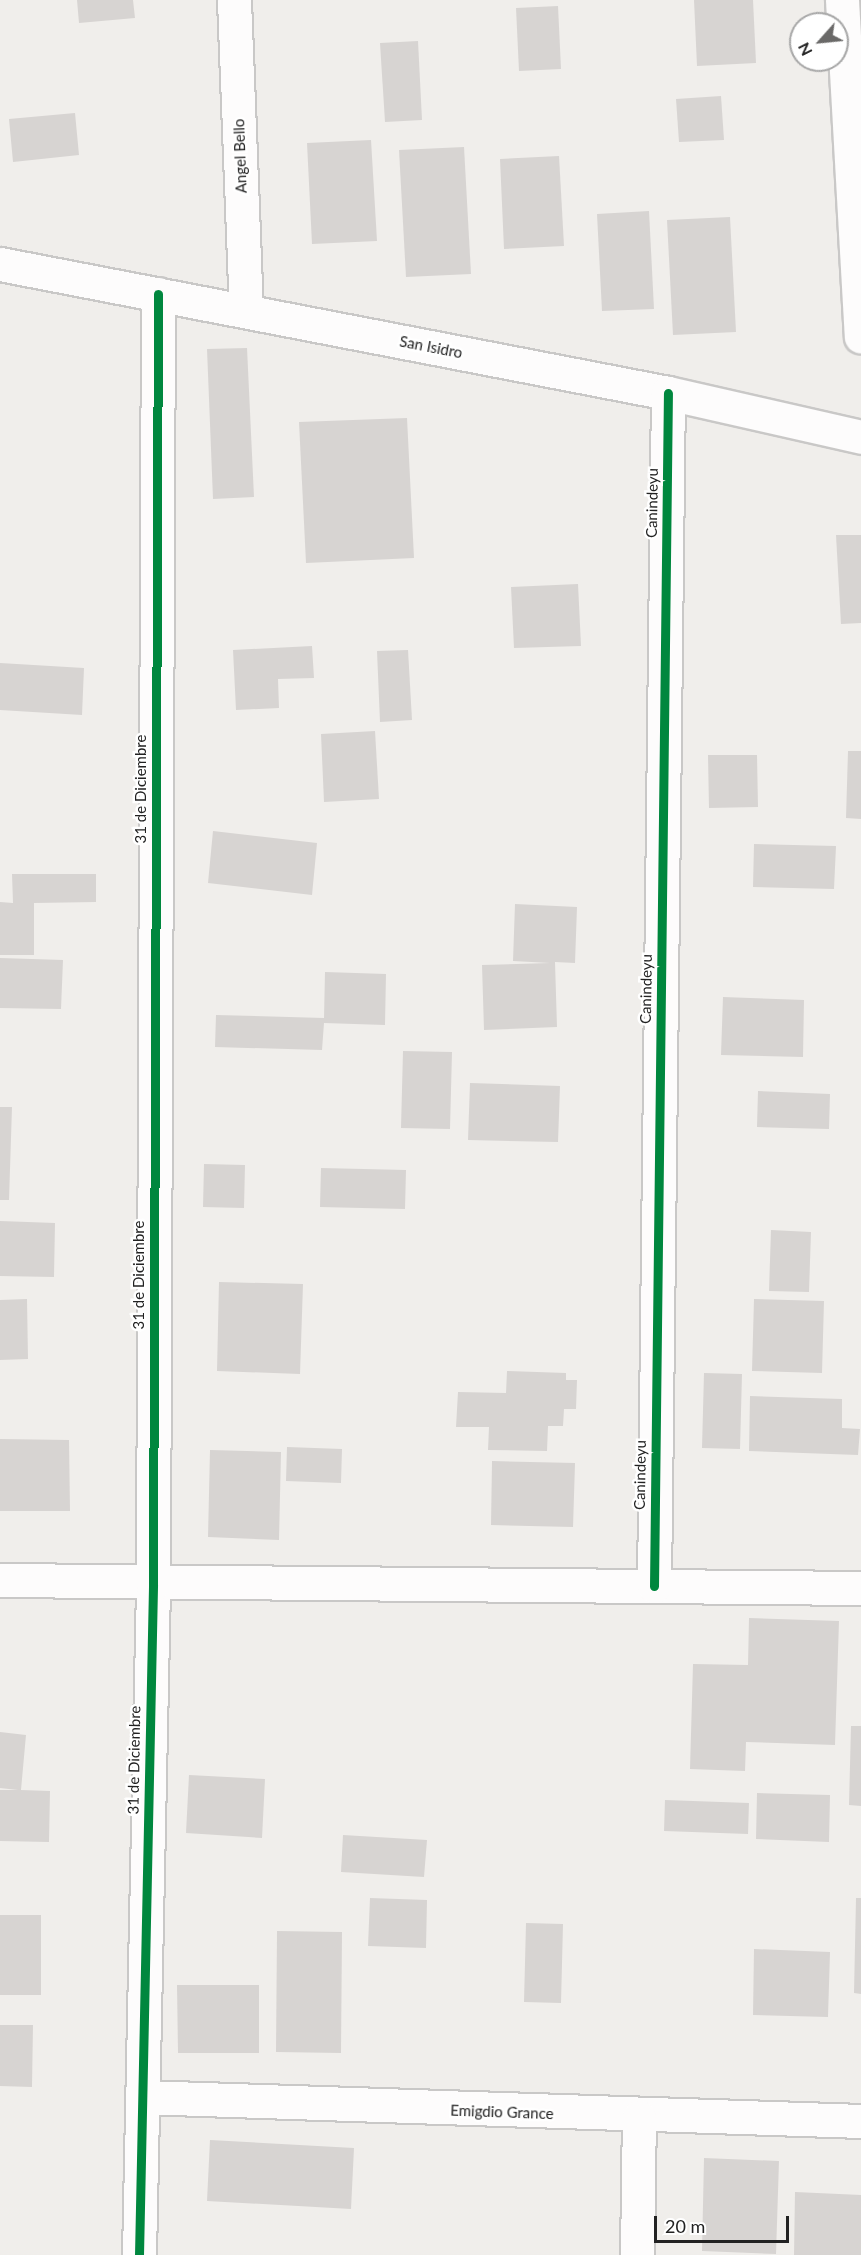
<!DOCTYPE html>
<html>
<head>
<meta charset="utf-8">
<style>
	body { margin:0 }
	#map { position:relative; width:861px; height:2255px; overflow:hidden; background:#f0eeeb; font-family:Lato,sans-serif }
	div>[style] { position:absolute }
	.building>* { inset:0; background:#d7d4d2 }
	.roads { filter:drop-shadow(2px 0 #c9c8c7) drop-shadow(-2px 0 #c9c8c7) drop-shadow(0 2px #c9c8c7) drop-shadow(0 -2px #c9c8c7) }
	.street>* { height:33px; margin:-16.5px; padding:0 16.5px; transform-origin:16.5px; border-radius:16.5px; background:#fdfcfc }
	.cycleway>* { height:9px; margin:-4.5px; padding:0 4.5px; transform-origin:4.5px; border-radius:4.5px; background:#00873e }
	span { translate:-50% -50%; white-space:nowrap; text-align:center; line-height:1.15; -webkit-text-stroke:5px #fff; paint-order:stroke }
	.street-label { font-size:15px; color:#222 }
	.north { position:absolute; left:789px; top:12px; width:60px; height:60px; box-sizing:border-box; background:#fff; border:2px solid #a7a7a7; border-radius:50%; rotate:243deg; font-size:16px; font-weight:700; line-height:24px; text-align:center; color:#222 }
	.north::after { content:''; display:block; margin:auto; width:21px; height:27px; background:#6a6968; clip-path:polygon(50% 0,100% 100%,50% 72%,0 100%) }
	.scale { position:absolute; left:654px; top:2216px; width:135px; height:27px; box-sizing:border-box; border:3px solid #222; border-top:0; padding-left:8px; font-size:18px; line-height:21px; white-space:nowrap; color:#222; -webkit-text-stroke:4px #fff; paint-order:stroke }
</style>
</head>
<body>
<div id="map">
	<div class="building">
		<i style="clip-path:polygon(77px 0,133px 0,135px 18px,79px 23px)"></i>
		<i style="clip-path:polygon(694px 0,753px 0,756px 63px,697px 66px)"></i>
		<i style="clip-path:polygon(558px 6px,561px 69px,519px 71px,516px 8px)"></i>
		<i style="clip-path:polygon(418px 41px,422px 120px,385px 122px,380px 43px)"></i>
		<i style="clip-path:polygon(721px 96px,724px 140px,679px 142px,676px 99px)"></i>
		<i style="clip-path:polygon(75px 113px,79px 155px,13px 162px,9px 119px)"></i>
		<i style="clip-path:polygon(371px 140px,377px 241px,312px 244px,307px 143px)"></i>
		<i style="clip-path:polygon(464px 147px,471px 274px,406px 277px,399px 150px)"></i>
		<i style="clip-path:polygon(559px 156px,564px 246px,504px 249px,500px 159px)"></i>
		<i style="clip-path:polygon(649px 211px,654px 309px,602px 311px,597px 214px)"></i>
		<i style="clip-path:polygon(730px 217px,736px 332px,673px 335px,667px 220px)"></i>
		<i style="clip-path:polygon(247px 348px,254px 497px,213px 499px,207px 349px)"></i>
		<i style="clip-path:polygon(407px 418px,414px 558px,306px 563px,299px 422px)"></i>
		<i style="clip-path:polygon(836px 535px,861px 535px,861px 623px,841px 624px)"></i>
		<i style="clip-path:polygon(578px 584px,581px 646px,514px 648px,511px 587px)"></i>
		<i style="clip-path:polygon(312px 646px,314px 678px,278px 679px,279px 708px,236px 710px,233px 650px)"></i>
		<i style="clip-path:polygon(408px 650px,412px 720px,380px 722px,377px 651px)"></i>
		<i style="clip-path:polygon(0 663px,84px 668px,82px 715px,0 710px)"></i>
		<i style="clip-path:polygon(375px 731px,379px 799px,324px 802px,321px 734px)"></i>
		<i style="clip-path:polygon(848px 751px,861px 751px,861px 819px,846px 818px)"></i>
		<i style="clip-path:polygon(708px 755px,757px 755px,758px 807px,709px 808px)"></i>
		<i style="clip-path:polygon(213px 831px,317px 843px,312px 895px,208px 883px)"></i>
		<i style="clip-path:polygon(754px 844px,836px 846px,834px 889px,753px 887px)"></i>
		<i style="clip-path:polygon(12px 874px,96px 874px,96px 902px,34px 903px,34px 955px,0 955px,0 902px,13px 903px)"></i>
		<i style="clip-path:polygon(515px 904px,577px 907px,575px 963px,555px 962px,557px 1027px,484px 1030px,482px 965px,550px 963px,513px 961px)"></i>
		<i style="clip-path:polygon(0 958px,63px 960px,61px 1009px,0 1008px)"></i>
		<i style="clip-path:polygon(325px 972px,386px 974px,385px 1025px,324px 1023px,322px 1050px,215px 1047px,216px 1015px,324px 1018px)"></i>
		<i style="clip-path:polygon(723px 997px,804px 1000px,803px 1057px,721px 1055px)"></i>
		<i style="clip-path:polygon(403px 1051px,452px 1052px,450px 1129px,401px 1128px)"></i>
		<i style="clip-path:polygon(470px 1083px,560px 1086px,558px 1142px,468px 1140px)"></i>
		<i style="clip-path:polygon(758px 1091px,830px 1094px,829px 1129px,757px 1127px)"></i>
		<i style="clip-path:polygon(0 1107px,12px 1107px,9px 1200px,0 1200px)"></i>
		<i style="clip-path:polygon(204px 1164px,245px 1165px,244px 1208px,203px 1207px)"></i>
		<i style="clip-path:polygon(321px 1168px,406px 1170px,405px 1209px,320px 1207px)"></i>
		<i style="clip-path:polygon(0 1221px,55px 1223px,54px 1277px,0 1276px)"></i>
		<i style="clip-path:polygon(771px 1230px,811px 1232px,809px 1292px,769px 1291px)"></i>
		<i style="clip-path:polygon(219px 1282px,303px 1284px,300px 1374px,217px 1371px)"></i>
		<i style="clip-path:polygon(27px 1299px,28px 1359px,0 1360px,0 1300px)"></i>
		<i style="clip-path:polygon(754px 1299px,824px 1301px,822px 1373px,752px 1371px)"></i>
		<i style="clip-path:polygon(507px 1371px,566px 1373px,566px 1380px,577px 1380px,576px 1409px,564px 1409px,563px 1426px,548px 1426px,547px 1451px,488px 1450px,489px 1427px,456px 1427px,458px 1392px,506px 1393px)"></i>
		<i style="clip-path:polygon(704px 1373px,742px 1374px,740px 1449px,702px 1448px)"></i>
		<i style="clip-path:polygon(750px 1396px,842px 1399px,842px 1428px,860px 1429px,858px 1455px,749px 1451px)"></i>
		<i style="clip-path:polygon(0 1439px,69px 1440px,70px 1511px,0 1511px)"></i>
		<i style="clip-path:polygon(287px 1447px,342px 1449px,341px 1483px,286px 1481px)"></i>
		<i style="clip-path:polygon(210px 1450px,281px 1452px,279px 1540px,208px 1537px)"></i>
		<i style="clip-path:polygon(492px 1461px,575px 1463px,573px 1527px,491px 1525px)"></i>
		<i style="clip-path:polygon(749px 1618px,839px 1621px,835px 1745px,746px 1742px,745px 1771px,690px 1769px,693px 1664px,748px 1665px)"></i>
		<i style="clip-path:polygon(851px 1726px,861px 1726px,861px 1806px,849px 1805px)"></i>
		<i style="clip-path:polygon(0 1732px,26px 1735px,21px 1790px,50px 1791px,49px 1842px,0 1841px,0 1790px,18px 1790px,0 1788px)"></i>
		<i style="clip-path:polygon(189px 1775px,265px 1779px,262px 1838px,186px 1833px)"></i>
		<i style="clip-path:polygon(757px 1793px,830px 1795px,829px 1842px,756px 1839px)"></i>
		<i style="clip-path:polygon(665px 1800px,749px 1803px,748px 1834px,664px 1831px)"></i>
		<i style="clip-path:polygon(343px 1835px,427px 1840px,424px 1877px,341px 1872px)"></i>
		<i style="clip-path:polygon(370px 1898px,427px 1900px,426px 1948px,368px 1946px)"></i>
		<i style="clip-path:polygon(856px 1898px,861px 1898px,861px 1994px,854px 1993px)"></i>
		<i style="clip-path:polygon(0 1915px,41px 1915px,41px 1995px,0 1995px)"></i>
		<i style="clip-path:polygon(526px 1923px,563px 1924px,561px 2003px,524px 2002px)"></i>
		<i style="clip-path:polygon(277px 1931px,342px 1932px,341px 2053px,276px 2052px)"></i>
		<i style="clip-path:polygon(754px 1949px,830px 1952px,828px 2017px,753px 2015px)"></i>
		<i style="clip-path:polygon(177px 1985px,259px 1985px,259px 2053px,178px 2053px)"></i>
		<i style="clip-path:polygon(0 2025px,33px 2025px,32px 2087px,0 2086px)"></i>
		<i style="clip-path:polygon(210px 2140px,354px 2148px,351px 2209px,207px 2201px)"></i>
		<i style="clip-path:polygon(704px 2158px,779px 2161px,776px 2254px,702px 2251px)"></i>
		<i style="clip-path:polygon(795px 2192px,861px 2195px,861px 2255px,794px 2255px)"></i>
	</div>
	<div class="roads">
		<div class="street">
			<i style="left:234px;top:0;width:311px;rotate:87.8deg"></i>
			<i style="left:842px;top:0;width:337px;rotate:86.8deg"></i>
			<i style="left:0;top:264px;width:680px;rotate:10.93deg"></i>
			<i style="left:668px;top:393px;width:198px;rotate:12.8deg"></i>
			<i style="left:0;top:1580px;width:861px;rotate:0.53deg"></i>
			<i style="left:654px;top:1586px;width:1193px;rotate:-89.33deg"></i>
			<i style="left:142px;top:2097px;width:719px;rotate:1.91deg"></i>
			<i style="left:139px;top:2255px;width:671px;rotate:-88.8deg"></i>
			<i style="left:153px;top:1584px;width:1290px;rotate:-89.78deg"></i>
			<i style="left:637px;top:2255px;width:138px;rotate:-89.2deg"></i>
		</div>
	</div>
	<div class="cycleway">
		<i style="left:654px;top:1586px;width:1193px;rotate:-89.33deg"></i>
		<i style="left:139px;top:2255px;width:671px;rotate:-88.8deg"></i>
		<i style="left:153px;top:1584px;width:1290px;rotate:-89.78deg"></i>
	</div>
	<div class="street-label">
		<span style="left:240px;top:156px;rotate:-92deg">Angel Bello</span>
		<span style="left:431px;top:347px;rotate:11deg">San Isidro</span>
		<span style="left:652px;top:503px;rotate:-89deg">Canindeyu</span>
		<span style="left:141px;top:789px;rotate:-90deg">31 de Diciembre</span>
		<span style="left:646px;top:989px;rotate:-89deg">Canindeyu</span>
		<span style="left:139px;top:1275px;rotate:-90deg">31 de Diciembre</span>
		<span style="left:640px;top:1475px;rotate:-89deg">Canindeyu</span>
		<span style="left:134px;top:1760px;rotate:-89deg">31 de Diciembre</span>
		<span style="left:502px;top:2112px;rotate:2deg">Emigdio Grance</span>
	</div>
	<div class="north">N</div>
	<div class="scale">20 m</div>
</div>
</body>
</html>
